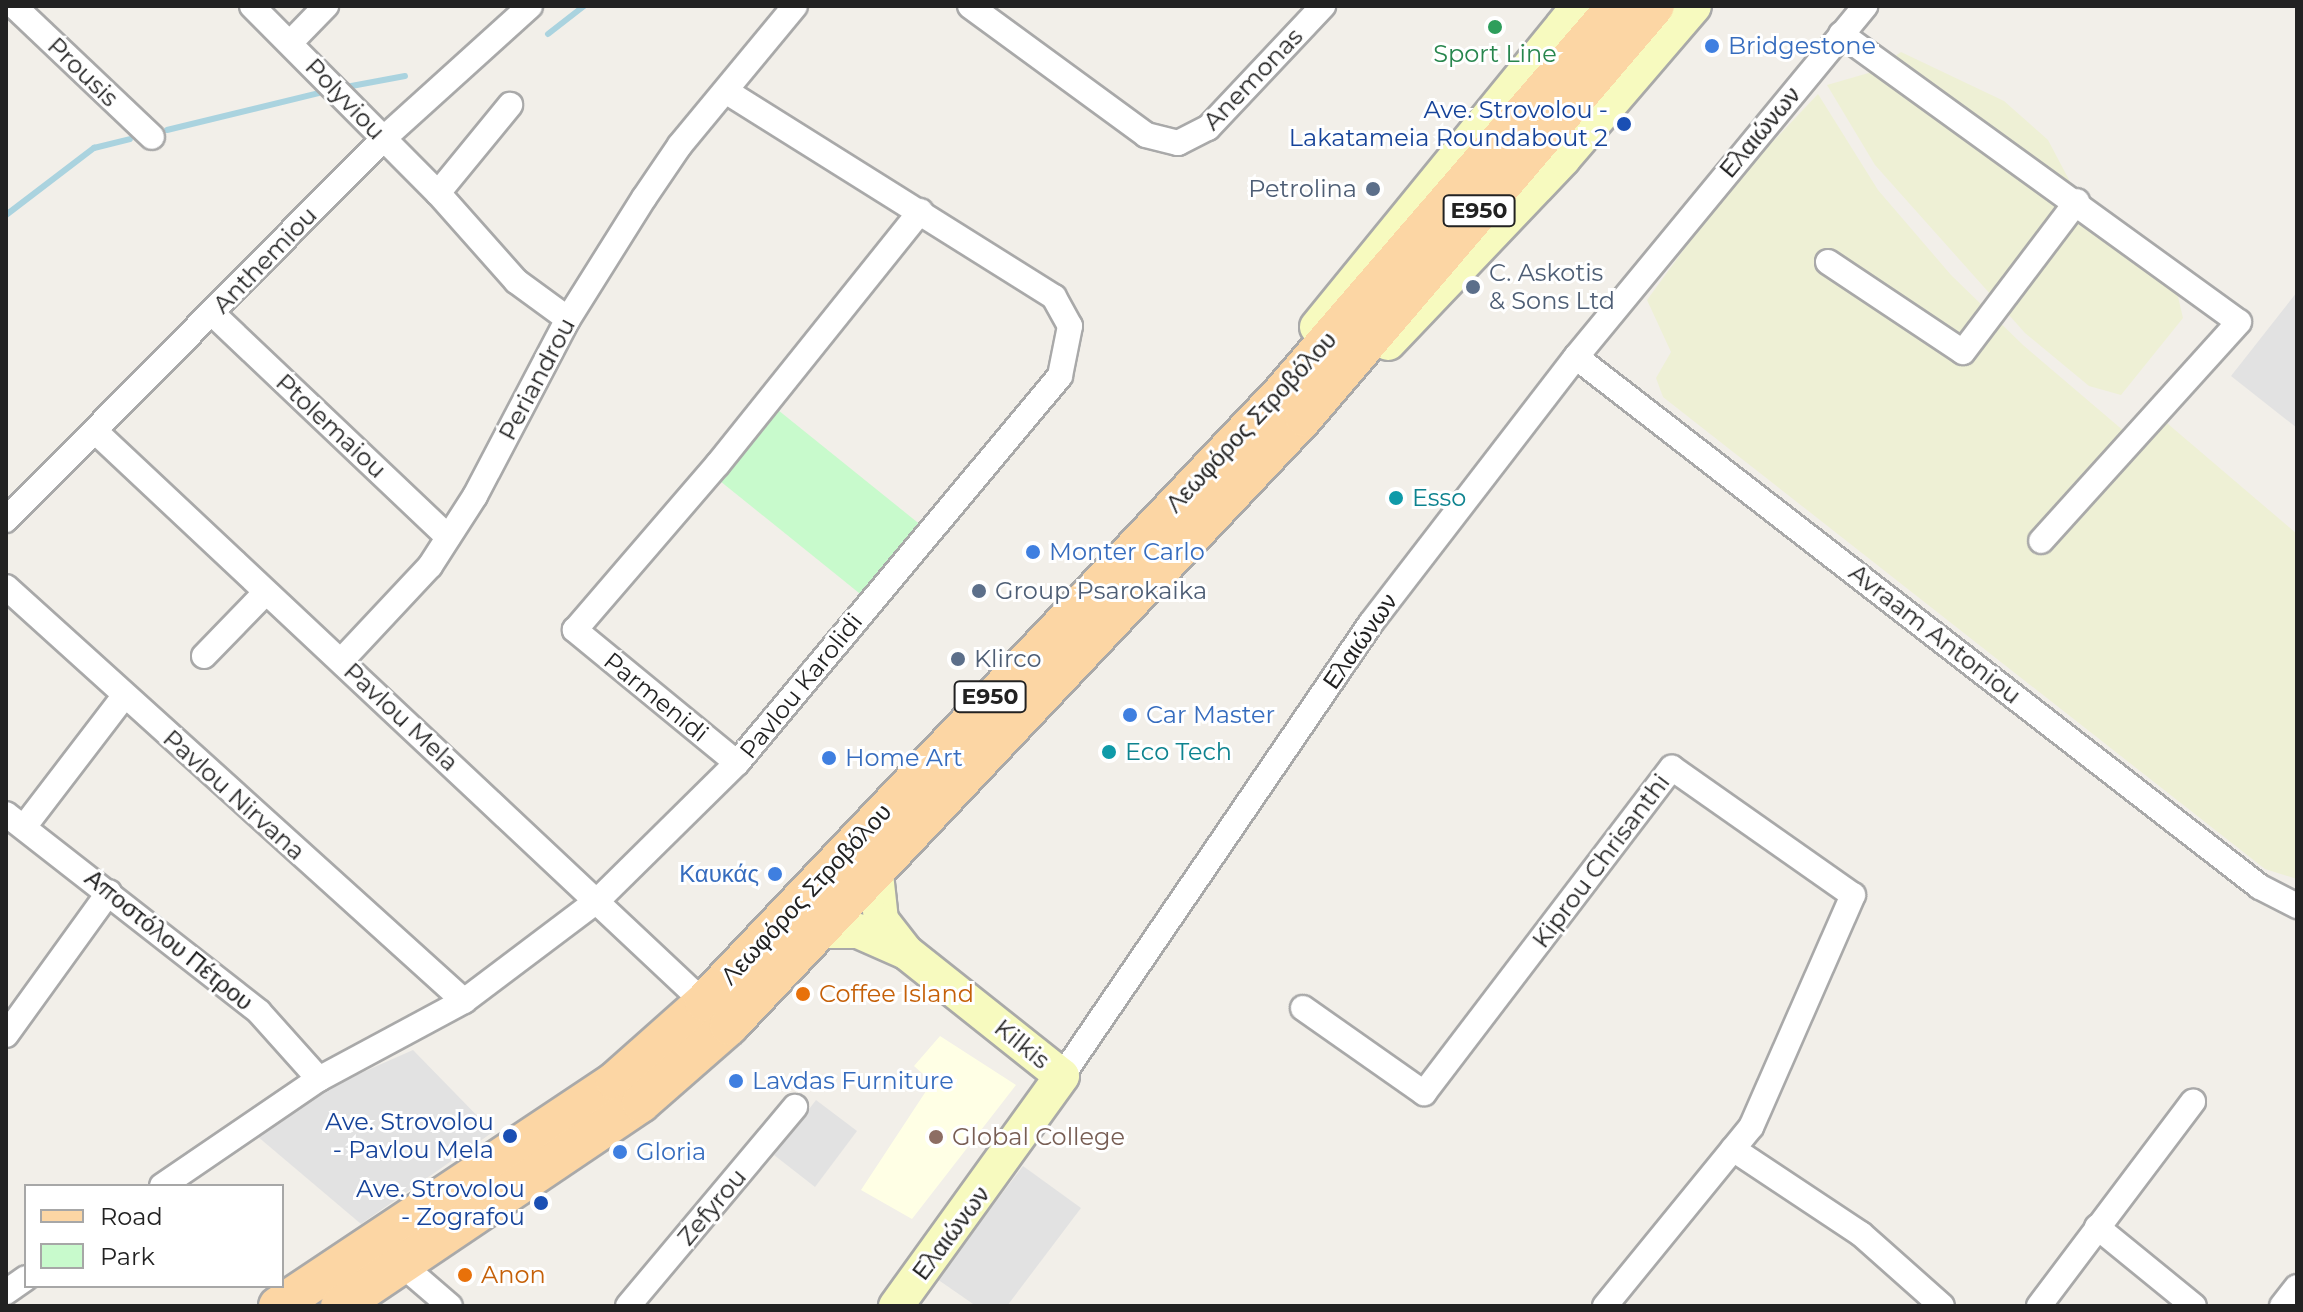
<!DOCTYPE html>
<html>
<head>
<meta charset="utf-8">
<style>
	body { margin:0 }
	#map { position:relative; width:2303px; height:1312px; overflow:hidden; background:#f2efe9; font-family:Montserrat,sans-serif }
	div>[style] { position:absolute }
	.education>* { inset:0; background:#ffffe5 }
	.farmland>* { inset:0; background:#eef0d5 }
	.park>* { inset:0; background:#c8facc }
	.parking>* { inset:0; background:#e2e2e2 }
	.stream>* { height:6px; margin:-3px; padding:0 3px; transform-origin:3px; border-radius:3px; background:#aad3df }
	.roads { filter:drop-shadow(2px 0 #a9a9a9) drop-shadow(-2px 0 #a9a9a9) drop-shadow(0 2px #a9a9a9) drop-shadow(0 -2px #a9a9a9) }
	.street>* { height:24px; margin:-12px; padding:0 12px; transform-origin:12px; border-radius:12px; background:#fff }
	.secondary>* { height:34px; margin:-17px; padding:0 17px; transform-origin:17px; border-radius:17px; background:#f7fabf }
	.primary>* { height:38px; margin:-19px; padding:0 19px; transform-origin:19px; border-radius:19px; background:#fcd6a4 }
	.dots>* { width:22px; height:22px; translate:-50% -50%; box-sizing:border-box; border:4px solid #fff; border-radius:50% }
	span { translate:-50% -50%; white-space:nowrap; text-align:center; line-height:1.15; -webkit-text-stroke:6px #fff; paint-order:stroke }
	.shield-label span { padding:2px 6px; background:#fff; border:2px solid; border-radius:6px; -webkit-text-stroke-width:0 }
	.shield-label { font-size:22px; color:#222; font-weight:700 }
	.shop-label { font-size:24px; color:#366cbe }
	.left { translate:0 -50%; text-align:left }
	.right { translate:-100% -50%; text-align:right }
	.leisure-label { font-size:24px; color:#27864d }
	.street-label { font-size:24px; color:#222 }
	.transit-label { font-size:24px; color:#164399 }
	.service-label { font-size:24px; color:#4e5e75 }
	.culture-label { font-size:24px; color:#0d838f }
	.food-label { font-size:24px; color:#c56008 }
	.education-label { font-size:24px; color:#785e54 }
	.frame { position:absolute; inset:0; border:8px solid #222; pointer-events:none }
	.legend { position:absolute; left:24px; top:1184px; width:260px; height:104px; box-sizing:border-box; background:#fff; border:2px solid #a7a7a7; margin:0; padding:10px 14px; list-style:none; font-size:24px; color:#222 }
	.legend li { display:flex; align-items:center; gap:16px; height:40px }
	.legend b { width:40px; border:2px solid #a7a7a7 }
</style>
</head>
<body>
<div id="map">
	<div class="education">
		<i style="clip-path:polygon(940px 1036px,1016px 1085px,912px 1219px,861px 1190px,932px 1082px,914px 1066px)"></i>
	</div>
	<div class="farmland">
		<i style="clip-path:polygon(1901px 52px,2004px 101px,2048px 140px,2085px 210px,2176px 288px,2183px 318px,2121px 395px,2089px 386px,2025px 333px,1875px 165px,1827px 85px,1872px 72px)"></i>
		<i style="clip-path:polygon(1818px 94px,1878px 190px,1951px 275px,2023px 345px,2125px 432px,2161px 418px,2297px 534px,2297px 879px,2265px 869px,1663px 397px,1656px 378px,1671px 352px,1647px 300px,1728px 189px)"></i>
	</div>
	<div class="park">
		<i style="clip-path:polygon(778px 410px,922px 526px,864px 597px,720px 481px)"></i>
	</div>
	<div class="parking">
		<i style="clip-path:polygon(2297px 292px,2297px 428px,2231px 376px)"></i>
		<i style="clip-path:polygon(413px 1050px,493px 1132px,361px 1224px,257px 1136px,311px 1095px)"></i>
		<i style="clip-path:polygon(816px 1100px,857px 1131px,815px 1187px,774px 1155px)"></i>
		<i style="clip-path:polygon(1023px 1166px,1081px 1208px,1007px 1306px,976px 1306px,937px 1279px)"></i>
	</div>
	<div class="stream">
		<i style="left:548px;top:34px;width:46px;rotate:-37.9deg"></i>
		<i style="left:346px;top:87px;width:60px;rotate:-10.6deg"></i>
		<i style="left:167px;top:130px;width:156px;rotate:-13.7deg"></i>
		<i style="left:6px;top:215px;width:111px;rotate:-37.3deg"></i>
		<i style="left:94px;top:148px;width:37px;rotate:-14deg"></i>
	</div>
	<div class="roads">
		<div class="street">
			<i style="left:14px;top:6px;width:190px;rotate:43.5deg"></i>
			<i style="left:252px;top:6px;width:264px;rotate:45.2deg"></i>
			<i style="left:438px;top:193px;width:118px;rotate:48.4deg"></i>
			<i style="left:516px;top:281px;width:64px;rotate:36.2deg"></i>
			<i style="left:970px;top:6px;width:218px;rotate:36.2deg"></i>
			<i style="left:1146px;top:135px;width:33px;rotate:14deg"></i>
			<i style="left:1178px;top:143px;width:34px;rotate:-27deg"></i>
			<i style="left:1208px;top:128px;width:168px;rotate:-46.7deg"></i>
			<i style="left:1841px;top:34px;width:491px;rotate:35.9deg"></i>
			<i style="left:2239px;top:322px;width:295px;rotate:132.1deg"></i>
			<i style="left:290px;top:43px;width:52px;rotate:-45.8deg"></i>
			<i style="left:438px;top:193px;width:114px;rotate:-50.7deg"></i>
			<i style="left:1828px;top:262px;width:162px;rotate:33.7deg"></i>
			<i style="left:1963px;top:352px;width:189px;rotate:-52.9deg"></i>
			<i style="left:213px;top:314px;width:324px;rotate:43.5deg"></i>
			<i style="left:1576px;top:357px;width:865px;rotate:37.77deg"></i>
			<i style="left:2260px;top:887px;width:42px;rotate:27.2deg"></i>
			<i style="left:96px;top:432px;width:846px;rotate:43.18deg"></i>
			<i style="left:6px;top:520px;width:536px;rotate:-45.3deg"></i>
			<i style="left:383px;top:139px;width:198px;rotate:-42.1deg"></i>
			<i style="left:6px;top:587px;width:617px;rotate:42.11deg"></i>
			<i style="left:204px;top:656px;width:88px;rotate:-45.9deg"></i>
			<i style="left:341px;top:661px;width:130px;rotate:-46.9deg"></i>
			<i style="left:430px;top:566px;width:83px;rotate:-57.3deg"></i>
			<i style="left:475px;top:496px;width:200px;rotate:-62.3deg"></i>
			<i style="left:568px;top:319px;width:143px;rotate:-57.9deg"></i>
			<i style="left:644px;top:198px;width:64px;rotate:-55.8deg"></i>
			<i style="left:680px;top:145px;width:180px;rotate:-50.4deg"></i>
			<i style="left:737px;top:763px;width:210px;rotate:-140.6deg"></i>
			<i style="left:575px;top:630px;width:219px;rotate:-49.3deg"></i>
			<i style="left:718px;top:464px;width:324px;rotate:-51.3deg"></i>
			<i style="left:6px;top:814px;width:321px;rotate:38deg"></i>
			<i style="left:259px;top:1012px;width:90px;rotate:48.2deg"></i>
			<i style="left:24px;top:827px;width:165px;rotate:-52.6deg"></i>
			<i style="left:1303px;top:1008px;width:148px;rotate:35.1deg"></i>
			<i style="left:1424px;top:1093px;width:409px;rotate:-52.7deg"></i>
			<i style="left:1672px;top:768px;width:221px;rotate:35.1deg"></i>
			<i style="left:1853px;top:895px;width:253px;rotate:113.7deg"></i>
			<i style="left:1751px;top:1127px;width:231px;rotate:129.2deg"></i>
			<i style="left:6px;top:1035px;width:176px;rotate:-54.2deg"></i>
			<i style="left:1062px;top:1076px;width:548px;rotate:-55.7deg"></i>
			<i style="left:1371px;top:623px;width:336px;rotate:-52.4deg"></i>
			<i style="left:1576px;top:357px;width:455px;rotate:-50.5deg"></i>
			<i style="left:1733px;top:1149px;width:154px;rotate:33.6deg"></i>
			<i style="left:1861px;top:1234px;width:108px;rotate:41.6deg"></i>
			<i style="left:162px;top:1186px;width:190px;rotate:-34.3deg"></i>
			<i style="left:319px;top:1079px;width:165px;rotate:-28.3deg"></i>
			<i style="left:464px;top:1001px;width:168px;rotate:-37deg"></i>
			<i style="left:598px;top:900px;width:195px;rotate:-44.6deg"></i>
			<i style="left:737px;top:763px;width:504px;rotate:-50.15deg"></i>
			<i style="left:1060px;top:376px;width:51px;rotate:-78.7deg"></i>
			<i style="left:1070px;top:326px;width:33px;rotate:-119deg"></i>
			<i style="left:1054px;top:297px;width:386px;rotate:-147.9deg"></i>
			<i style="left:2097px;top:1227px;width:125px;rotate:39.2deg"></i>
			<i style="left:393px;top:1257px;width:75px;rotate:40.7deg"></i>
			<i style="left:6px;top:1292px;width:24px;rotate:-35deg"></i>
			<i style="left:628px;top:1306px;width:260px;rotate:-50deg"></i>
			<i style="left:2039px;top:1306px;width:256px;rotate:-53deg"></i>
			<i style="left:2282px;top:1306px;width:24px;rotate:-52deg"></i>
		</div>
		<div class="secondary">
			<i style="left:1317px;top:327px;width:414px;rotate:-50.8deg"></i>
			<i style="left:1388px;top:343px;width:254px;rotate:-46.4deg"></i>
			<i style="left:1563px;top:159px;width:201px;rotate:-49.4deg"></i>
			<i style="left:876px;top:874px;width:46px;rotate:83.8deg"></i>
			<i style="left:881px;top:920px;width:37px;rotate:52deg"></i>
			<i style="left:821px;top:931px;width:37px"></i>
			<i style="left:858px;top:931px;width:52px;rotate:23.6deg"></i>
			<i style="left:906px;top:952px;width:199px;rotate:38.5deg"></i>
			<i style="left:1062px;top:1076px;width:284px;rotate:125.8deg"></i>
		</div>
		<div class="primary">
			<i style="left:278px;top:1306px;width:405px;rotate:-33.7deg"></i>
			<i style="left:615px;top:1081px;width:119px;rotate:-41.6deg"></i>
			<i style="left:704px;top:1002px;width:838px;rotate:-46.5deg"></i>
			<i style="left:1281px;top:394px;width:513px;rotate:-49.19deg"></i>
			<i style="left:340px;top:1306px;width:363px;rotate:-34deg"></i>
			<i style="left:641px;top:1103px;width:117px;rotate:-41.2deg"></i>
			<i style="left:729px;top:1026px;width:838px;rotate:-46.64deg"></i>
			<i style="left:1304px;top:417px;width:540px;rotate:-49.5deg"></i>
		</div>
	</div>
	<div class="dots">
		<i style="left:1495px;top:27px;background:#2e9e5b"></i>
		<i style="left:1712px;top:46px;background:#3f7fe0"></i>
		<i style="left:1624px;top:124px;background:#1a4fb4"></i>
		<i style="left:1373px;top:189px;background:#5c6f8a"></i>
		<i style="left:1473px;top:287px;background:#5c6f8a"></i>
		<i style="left:1396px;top:498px;background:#0f9aa8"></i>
		<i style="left:1033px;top:552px;background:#3f7fe0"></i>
		<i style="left:979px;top:591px;background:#5c6f8a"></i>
		<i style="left:958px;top:659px;background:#5c6f8a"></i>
		<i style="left:1130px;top:715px;background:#3f7fe0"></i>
		<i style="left:1109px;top:752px;background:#0f9aa8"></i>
		<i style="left:829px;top:758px;background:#3f7fe0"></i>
		<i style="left:775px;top:874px;background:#3f7fe0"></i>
		<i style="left:803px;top:994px;background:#e8710a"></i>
		<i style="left:736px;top:1081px;background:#3f7fe0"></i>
		<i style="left:510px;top:1136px;background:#1a4fb4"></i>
		<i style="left:936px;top:1137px;background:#8d6e63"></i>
		<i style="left:620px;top:1152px;background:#3f7fe0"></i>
		<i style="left:541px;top:1203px;background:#1a4fb4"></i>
		<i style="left:465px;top:1275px;background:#e8710a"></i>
	</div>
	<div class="shield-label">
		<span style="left:1479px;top:211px">E950</span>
		<span style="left:990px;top:697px">E950</span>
	</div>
	<div class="shop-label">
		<span class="left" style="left:1728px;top:46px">Bridgestone</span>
		<span class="left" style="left:1049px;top:552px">Monter Carlo</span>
		<span class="left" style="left:1146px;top:715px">Car Master</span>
		<span class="left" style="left:845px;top:758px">Home Art</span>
		<span class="right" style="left:759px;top:874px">Καυκάς</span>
		<span class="left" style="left:752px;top:1081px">Lavdas Furniture</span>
		<span class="left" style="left:636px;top:1152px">Gloria</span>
	</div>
	<div class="leisure-label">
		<span style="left:1495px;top:54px">Sport Line</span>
	</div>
	<div class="street-label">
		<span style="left:83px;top:72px;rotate:44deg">Prousis</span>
		<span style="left:1253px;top:79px;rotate:-46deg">Anemonas</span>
		<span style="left:345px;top:99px;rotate:46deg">Polyviou</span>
		<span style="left:1760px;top:132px;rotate:-50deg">Ελαιώνων</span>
		<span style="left:265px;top:260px;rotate:-46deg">Anthemiou</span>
		<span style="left:537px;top:379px;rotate:-62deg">Periandrou</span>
		<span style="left:1251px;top:422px;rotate:-47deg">Λεωφόρος Στροβόλου</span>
		<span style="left:331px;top:426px;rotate:43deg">Ptolemaiou</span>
		<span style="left:1935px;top:634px;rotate:38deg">Avraam Antoniou</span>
		<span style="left:1360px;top:641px;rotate:-55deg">Ελαιώνων</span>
		<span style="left:801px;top:686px;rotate:-51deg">Pavlou Karolidi</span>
		<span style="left:656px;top:697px;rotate:39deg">Parmenidi</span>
		<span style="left:401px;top:717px;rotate:43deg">Pavlou Mela</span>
		<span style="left:234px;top:795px;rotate:42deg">Pavlou Nirvana</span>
		<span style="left:1601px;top:861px;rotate:-53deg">Kiprou Chrisanthi</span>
		<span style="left:806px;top:894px;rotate:-47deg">Λεωφόρος Στροβόλου</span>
		<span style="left:169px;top:940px;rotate:39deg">Αποστόλου Πέτρου</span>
		<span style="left:1022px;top:1044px;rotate:39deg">Kilkis</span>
		<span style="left:712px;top:1207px;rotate:-50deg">Zefyrou</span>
		<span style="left:951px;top:1233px;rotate:-53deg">Ελαιώνων</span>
	</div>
	<div class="transit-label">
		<span class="right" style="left:1608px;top:124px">Ave. Strovolou -<br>Lakatameia Roundabout 2</span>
		<span class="right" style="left:494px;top:1136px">Ave. Strovolou<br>- Pavlou Mela</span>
		<span class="right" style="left:525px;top:1203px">Ave. Strovolou<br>- Zografou</span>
	</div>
	<div class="service-label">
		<span class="right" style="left:1357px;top:189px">Petrolina</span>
		<span class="left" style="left:1489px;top:287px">C. Askotis<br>&amp; Sons Ltd</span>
		<span class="left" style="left:995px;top:591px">Group Psarokaika</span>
		<span class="left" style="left:974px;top:659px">Klirco</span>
	</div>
	<div class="culture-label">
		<span class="left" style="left:1412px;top:498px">Esso</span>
		<span class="left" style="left:1125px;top:752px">Eco Tech</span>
	</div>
	<div class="food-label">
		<span class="left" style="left:819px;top:994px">Coffee Island</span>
		<span class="left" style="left:481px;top:1275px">Anon</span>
	</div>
	<div class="education-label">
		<span class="left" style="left:952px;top:1137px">Global College</span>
	</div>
	<div class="frame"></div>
	<ul class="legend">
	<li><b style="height:10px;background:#fcd6a4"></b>Road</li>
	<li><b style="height:22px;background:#c8facc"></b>Park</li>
	</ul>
</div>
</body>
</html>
